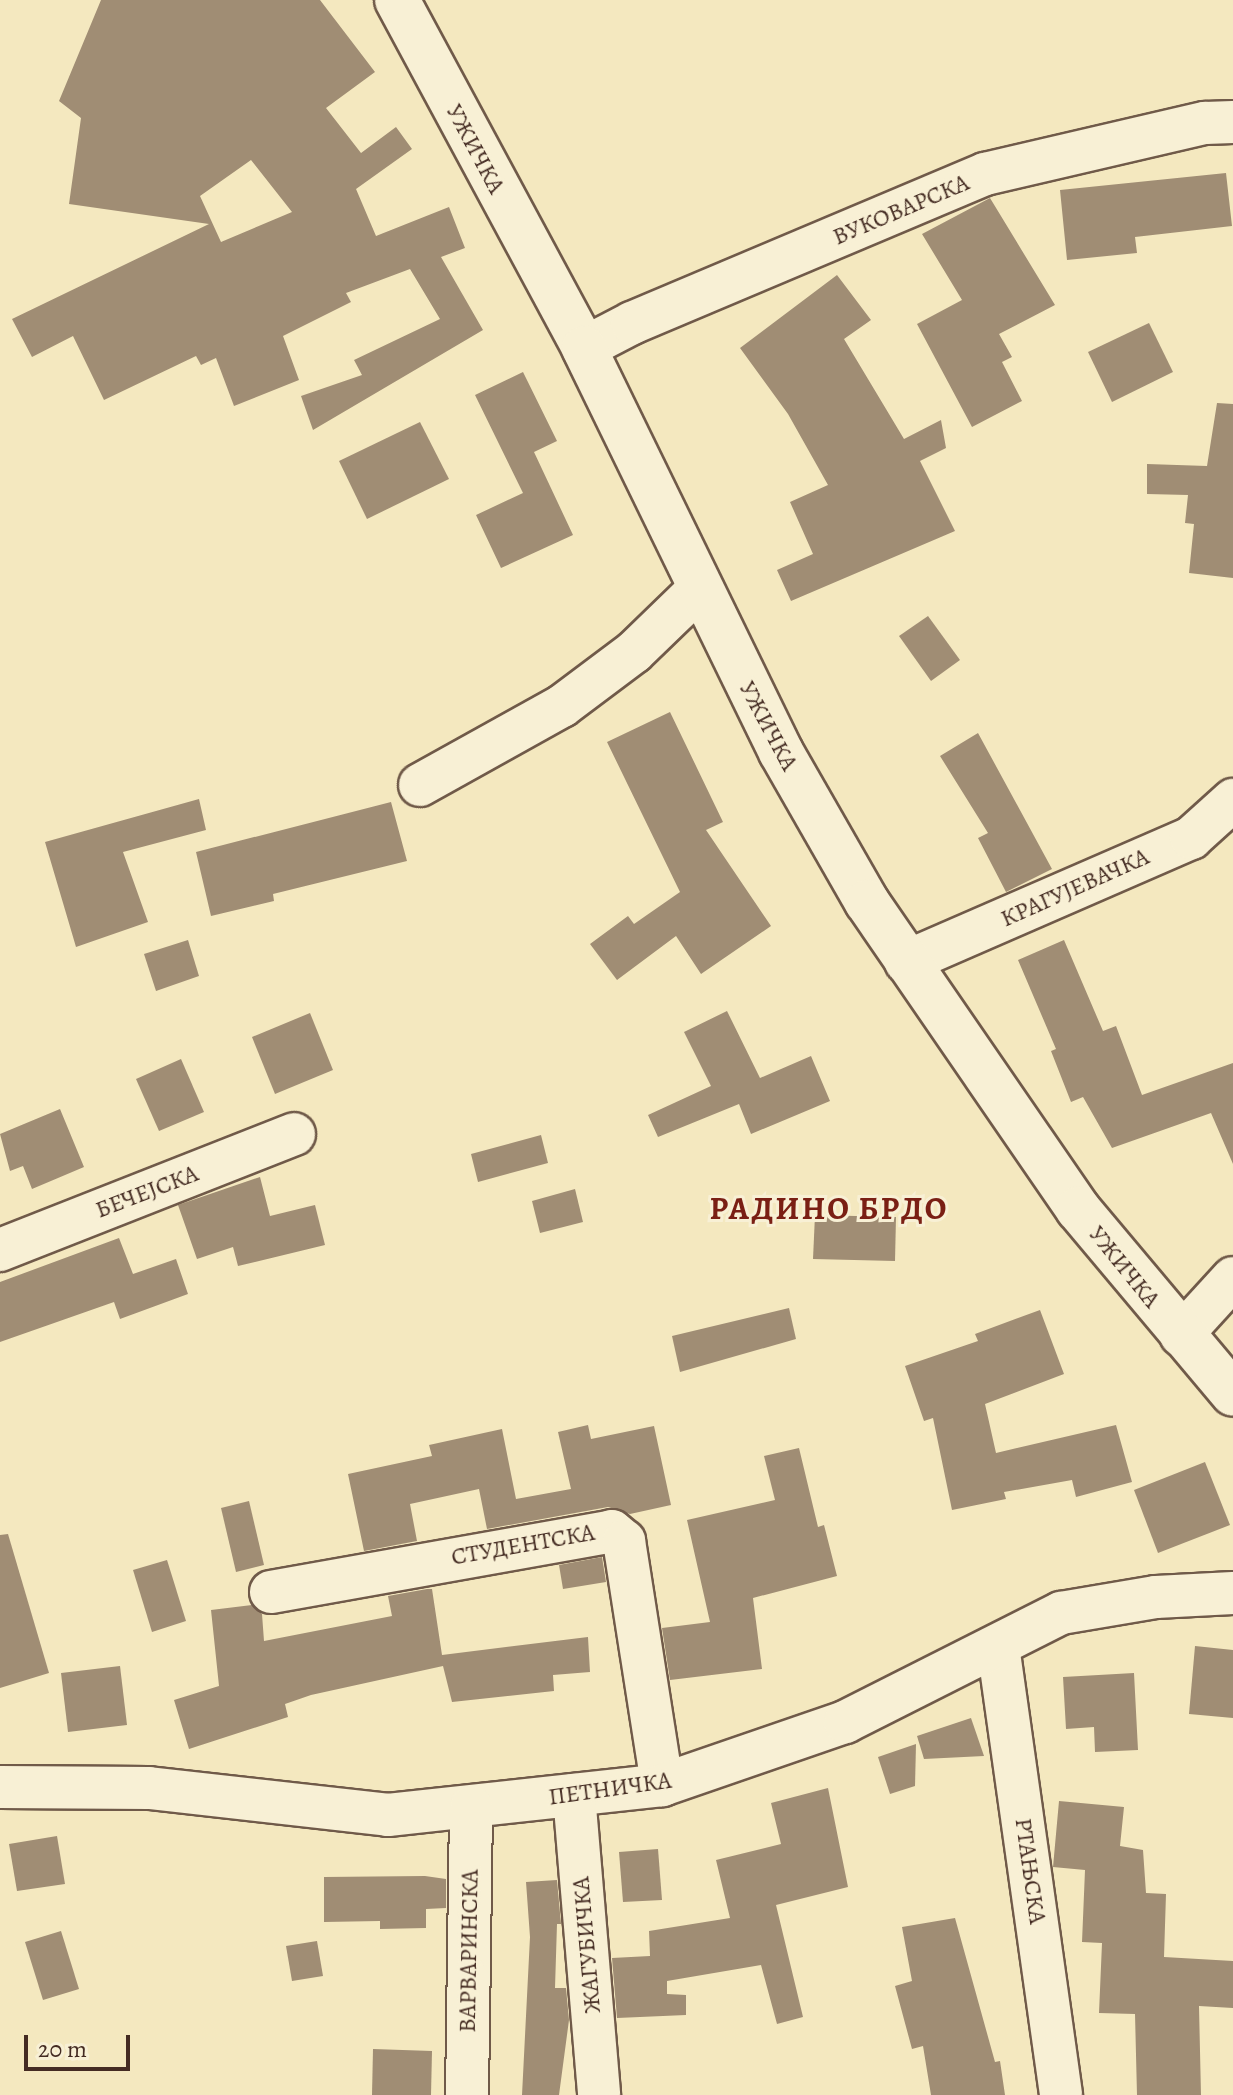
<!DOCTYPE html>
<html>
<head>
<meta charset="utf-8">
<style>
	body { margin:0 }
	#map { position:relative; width:1233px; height:2095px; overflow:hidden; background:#f4e8bf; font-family:Alegreya,serif }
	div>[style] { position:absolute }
	.building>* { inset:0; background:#a08d74 }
	.roads { filter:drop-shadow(2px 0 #705a49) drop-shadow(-2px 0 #705a49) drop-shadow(0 2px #705a49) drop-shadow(0 -2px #705a49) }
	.minor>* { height:42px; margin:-21px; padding:0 21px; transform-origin:21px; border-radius:21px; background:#f8f0d5 }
	.secondary>* { height:44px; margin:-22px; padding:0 22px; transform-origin:22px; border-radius:22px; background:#f8f0d5 }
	span { translate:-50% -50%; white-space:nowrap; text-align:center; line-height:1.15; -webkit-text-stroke:6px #f8f0d5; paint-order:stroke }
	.street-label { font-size:24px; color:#442b22 }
	.district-label { font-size:32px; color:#7a1f14; font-weight:700; letter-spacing:2px }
	.scale { position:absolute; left:24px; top:2035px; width:106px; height:36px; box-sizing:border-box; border:4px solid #442b22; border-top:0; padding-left:10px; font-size:24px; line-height:28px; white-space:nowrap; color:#442b22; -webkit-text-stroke:6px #f8f0d5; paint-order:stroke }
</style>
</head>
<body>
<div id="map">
	<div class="building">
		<i style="clip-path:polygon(evenodd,101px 0,320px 0,375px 72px,326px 108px,361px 153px,396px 127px,412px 149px,356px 189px,376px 236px,449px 207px,465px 248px,441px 257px,483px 330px,313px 430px,301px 396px,362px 375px,354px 360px,440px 319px,410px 269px,346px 293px,351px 302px,283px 336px,299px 380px,234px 406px,216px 358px,201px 365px,196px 356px,104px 400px,73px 336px,32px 357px,12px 319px,209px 224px,69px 204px,81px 118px,59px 101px,101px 0,251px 160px,292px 212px,221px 242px,200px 196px,251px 160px)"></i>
		<i style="clip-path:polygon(1226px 173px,1232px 226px,1135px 237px,1137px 253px,1067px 260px,1060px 190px)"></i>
		<i style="clip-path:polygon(990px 198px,1055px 305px,999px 334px,1012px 357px,1002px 362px,1022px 401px,972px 427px,917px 324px,962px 300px,922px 234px)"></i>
		<i style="clip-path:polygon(837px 275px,871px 320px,844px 339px,904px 439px,941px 420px,946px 448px,920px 461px,955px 531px,791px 601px,777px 570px,813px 554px,790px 502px,828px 485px,788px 414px,740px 348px)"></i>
		<i style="clip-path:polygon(1149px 323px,1173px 372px,1112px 402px,1088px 352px)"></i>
		<i style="clip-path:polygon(523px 372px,557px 441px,534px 452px,573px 535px,501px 568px,476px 515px,523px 493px,475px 395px)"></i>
		<i style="clip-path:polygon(1217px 403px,1233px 404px,1233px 578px,1189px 573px,1194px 524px,1185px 523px,1188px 495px,1147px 494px,1147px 464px,1207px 466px)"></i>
		<i style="clip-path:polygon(420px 422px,449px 479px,367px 519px,339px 461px)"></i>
		<i style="clip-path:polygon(928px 616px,960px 660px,931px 681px,899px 636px)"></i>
		<i style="clip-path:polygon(670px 712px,723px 822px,706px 830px,771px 926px,701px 974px,676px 936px,617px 980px,590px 944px,628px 916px,634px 924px,680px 892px,607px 742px)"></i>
		<i style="clip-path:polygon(978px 733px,1052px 869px,1006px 892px,978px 838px,988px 833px,940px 756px)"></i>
		<i style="clip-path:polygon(199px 799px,206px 830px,123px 852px,148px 922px,76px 947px,45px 842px)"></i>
		<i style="clip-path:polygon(391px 802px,407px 861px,273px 894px,274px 901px,211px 916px,196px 852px)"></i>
		<i style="clip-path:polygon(188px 940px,199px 976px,156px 991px,144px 954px)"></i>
		<i style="clip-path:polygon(1064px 940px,1103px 1031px,1116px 1026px,1142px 1095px,1233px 1063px,1233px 1164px,1211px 1113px,1112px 1148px,1083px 1097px,1071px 1102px,1051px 1051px,1056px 1049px,1018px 960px)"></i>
		<i style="clip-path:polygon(727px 1011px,760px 1078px,811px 1056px,830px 1101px,751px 1134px,739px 1104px,658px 1137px,648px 1115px,711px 1086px,684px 1032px)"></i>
		<i style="clip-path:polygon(310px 1013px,333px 1070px,275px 1094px,252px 1037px)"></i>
		<i style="clip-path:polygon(181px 1059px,204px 1112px,159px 1131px,136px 1079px)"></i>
		<i style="clip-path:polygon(60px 1109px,84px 1167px,32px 1189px,23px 1166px,10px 1171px,0 1134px)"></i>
		<i style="clip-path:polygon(541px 1135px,548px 1163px,478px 1182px,471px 1154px)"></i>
		<i style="clip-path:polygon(260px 1177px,270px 1216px,315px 1205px,325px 1245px,238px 1266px,233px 1247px,197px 1259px,178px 1205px)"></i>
		<i style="clip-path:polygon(575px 1189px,583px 1222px,540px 1233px,532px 1201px)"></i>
		<i style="clip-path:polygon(815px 1215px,896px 1217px,895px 1261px,813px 1259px)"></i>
		<i style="clip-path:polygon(119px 1238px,133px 1274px,176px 1259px,188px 1294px,120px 1319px,114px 1302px,0 1342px,0 1282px)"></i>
		<i style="clip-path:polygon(789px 1308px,796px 1339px,680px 1372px,672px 1336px)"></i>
		<i style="clip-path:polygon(1040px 1310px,1064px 1374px,985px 1404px,996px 1453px,1116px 1425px,1132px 1482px,1076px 1497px,1072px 1480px,1004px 1492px,1006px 1499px,952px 1510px,933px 1418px,924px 1421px,905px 1366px,978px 1341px,975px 1334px)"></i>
		<i style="clip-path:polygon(588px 1425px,591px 1439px,654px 1426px,671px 1505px,630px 1514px,608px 1507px,487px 1529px,479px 1489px,410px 1504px,417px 1541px,364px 1551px,348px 1474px,432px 1456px,429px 1445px,502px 1429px,516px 1499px,571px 1489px,558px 1432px)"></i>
		<i style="clip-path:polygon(799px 1448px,818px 1527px,824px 1525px,837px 1576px,753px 1598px,762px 1669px,670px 1680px,662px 1628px,710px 1622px,687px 1520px,775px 1500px,764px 1456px)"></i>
		<i style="clip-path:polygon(1205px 1462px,1230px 1525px,1158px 1553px,1134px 1490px)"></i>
		<i style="clip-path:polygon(249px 1501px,264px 1565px,236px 1572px,221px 1508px)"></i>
		<i style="clip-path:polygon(8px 1534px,49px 1673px,0 1688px,0 1535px)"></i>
		<i style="clip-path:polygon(602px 1557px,606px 1582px,563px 1589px,559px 1565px)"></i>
		<i style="clip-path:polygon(167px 1560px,186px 1621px,152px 1632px,133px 1570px)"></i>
		<i style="clip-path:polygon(427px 1589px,432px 1589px,442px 1655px,588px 1637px,590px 1672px,553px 1675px,554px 1691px,452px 1702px,443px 1666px,311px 1695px,285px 1704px,288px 1717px,189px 1749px,174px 1700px,219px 1686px,211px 1610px,252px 1605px,262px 1614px,264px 1641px,392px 1616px,388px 1596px)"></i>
		<i style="clip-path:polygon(1195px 1646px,1233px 1650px,1233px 1718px,1189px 1714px)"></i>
		<i style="clip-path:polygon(120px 1666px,127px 1725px,68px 1732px,61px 1673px)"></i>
		<i style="clip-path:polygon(1134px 1673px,1138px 1750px,1095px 1752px,1094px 1727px,1066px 1729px,1063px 1677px)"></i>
		<i style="clip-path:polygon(971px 1718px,984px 1756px,924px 1759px,917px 1736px)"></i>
		<i style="clip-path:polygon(916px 1744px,915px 1786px,890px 1794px,878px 1757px)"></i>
		<i style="clip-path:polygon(828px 1788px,848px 1887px,776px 1905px,803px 2017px,777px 2024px,761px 1965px,667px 1981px,667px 1994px,686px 1995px,686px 2015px,617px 2018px,612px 1958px,650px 1956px,649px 1931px,730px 1918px,716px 1860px,781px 1844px,771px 1803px)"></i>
		<i style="clip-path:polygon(1059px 1801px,1124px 1807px,1120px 1846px,1143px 1850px,1146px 1893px,1166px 1894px,1164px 1957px,1233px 1961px,1233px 2008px,1199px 2006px,1201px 2095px,1137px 2095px,1135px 2014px,1099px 2013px,1102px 1943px,1082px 1942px,1085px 1870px,1053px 1867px)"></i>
		<i style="clip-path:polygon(57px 1836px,65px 1884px,17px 1891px,9px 1844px)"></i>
		<i style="clip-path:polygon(658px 1849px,662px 1900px,623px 1902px,619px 1852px)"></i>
		<i style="clip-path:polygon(425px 1876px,446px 1879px,446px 1908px,426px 1909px,426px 1928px,380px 1929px,380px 1921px,324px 1922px,324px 1877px)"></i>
		<i style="clip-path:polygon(557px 1880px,561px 1924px,557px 1924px,555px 1988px,566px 1988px,569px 2020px,559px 2095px,522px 2095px,530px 1937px,526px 1882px)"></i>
		<i style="clip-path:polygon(955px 1918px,995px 2062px,1000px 2061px,1005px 2095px,931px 2095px,923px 2046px,912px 2049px,895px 1986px,912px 1981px,902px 1927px)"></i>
		<i style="clip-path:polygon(61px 1931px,79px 1989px,43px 2000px,25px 1942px)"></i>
		<i style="clip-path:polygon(317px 1941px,323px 1976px,292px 1981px,286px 1946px)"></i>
		<i style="clip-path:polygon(373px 2049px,432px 2051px,431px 2095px,372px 2095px)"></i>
	</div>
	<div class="roads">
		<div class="minor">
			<i style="left:584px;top:348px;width:54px;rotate:-27.5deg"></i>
			<i style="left:632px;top:323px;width:383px;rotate:-22.9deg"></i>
			<i style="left:985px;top:174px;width:226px;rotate:-13.1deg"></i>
			<i style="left:1205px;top:123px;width:28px;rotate:-2deg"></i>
			<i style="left:420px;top:785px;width:162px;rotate:-29.1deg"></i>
			<i style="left:562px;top:706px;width:90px;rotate:-36.9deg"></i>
			<i style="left:634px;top:652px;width:89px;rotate:-44.1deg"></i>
			<i style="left:906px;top:962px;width:311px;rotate:-23.5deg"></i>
			<i style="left:1191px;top:838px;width:57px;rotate:-42.1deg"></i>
			<i style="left:0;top:1250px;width:316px;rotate:-21.5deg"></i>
			<i style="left:1181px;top:1335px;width:77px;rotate:-47.6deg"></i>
			<i style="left:271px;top:1592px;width:346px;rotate:-10.1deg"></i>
			<i style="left:612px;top:1531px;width:16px;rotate:40deg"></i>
			<i style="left:624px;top:1541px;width:247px;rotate:81.1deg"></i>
			<i style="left:998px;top:1646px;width:453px;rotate:82deg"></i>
			<i style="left:0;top:1787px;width:149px;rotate:0.4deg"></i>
			<i style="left:149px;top:1788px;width:241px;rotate:6.4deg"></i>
			<i style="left:388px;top:1815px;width:276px;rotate:-6.2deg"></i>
			<i style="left:662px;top:1785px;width:194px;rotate:-19deg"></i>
			<i style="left:845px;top:1722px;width:242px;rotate:-26.8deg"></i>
			<i style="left:1061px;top:1613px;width:96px;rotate:-9.6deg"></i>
			<i style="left:1156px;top:1597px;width:77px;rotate:-3deg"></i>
			<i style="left:574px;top:1795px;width:301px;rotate:85.2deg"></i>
			<i style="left:467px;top:2095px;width:288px;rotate:-89.2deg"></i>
		</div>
		<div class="secondary">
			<i style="left:397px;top:0;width:395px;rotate:61.7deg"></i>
			<i style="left:584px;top:348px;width:449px;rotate:64deg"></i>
			<i style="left:781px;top:752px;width:173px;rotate:60.2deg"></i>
			<i style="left:867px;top:902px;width:373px;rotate:55.5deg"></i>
			<i style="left:1078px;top:1209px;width:241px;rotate:50deg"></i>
		</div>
	</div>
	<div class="street-label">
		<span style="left:475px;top:149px;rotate:62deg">УЖИЧКА</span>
		<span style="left:901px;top:210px;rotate:-23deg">ВУКОВАРСКА</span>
		<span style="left:768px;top:726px;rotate:62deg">УЖИЧКА</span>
		<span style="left:1075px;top:888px;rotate:-24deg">КРАГУЈЕВАЧКА</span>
		<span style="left:147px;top:1192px;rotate:-21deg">БЕЧЕЈСКА</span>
		<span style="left:1124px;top:1267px;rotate:51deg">УЖИЧКА</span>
		<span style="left:523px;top:1545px;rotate:-10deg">СТУДЕНТСКА</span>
		<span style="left:610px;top:1789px;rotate:-8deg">ПЕТНИЧКА</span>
		<span style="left:1030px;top:1871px;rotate:82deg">РТАЊСКА</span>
		<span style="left:587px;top:1945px;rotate:-95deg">ЖАГУБИЧКА</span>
		<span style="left:469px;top:1951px;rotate:-89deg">ВАРВАРИНСКА</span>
	</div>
	<div class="district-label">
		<span style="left:829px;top:1208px">РАДИНО БРДО</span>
	</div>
	<div class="scale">20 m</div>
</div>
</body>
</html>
